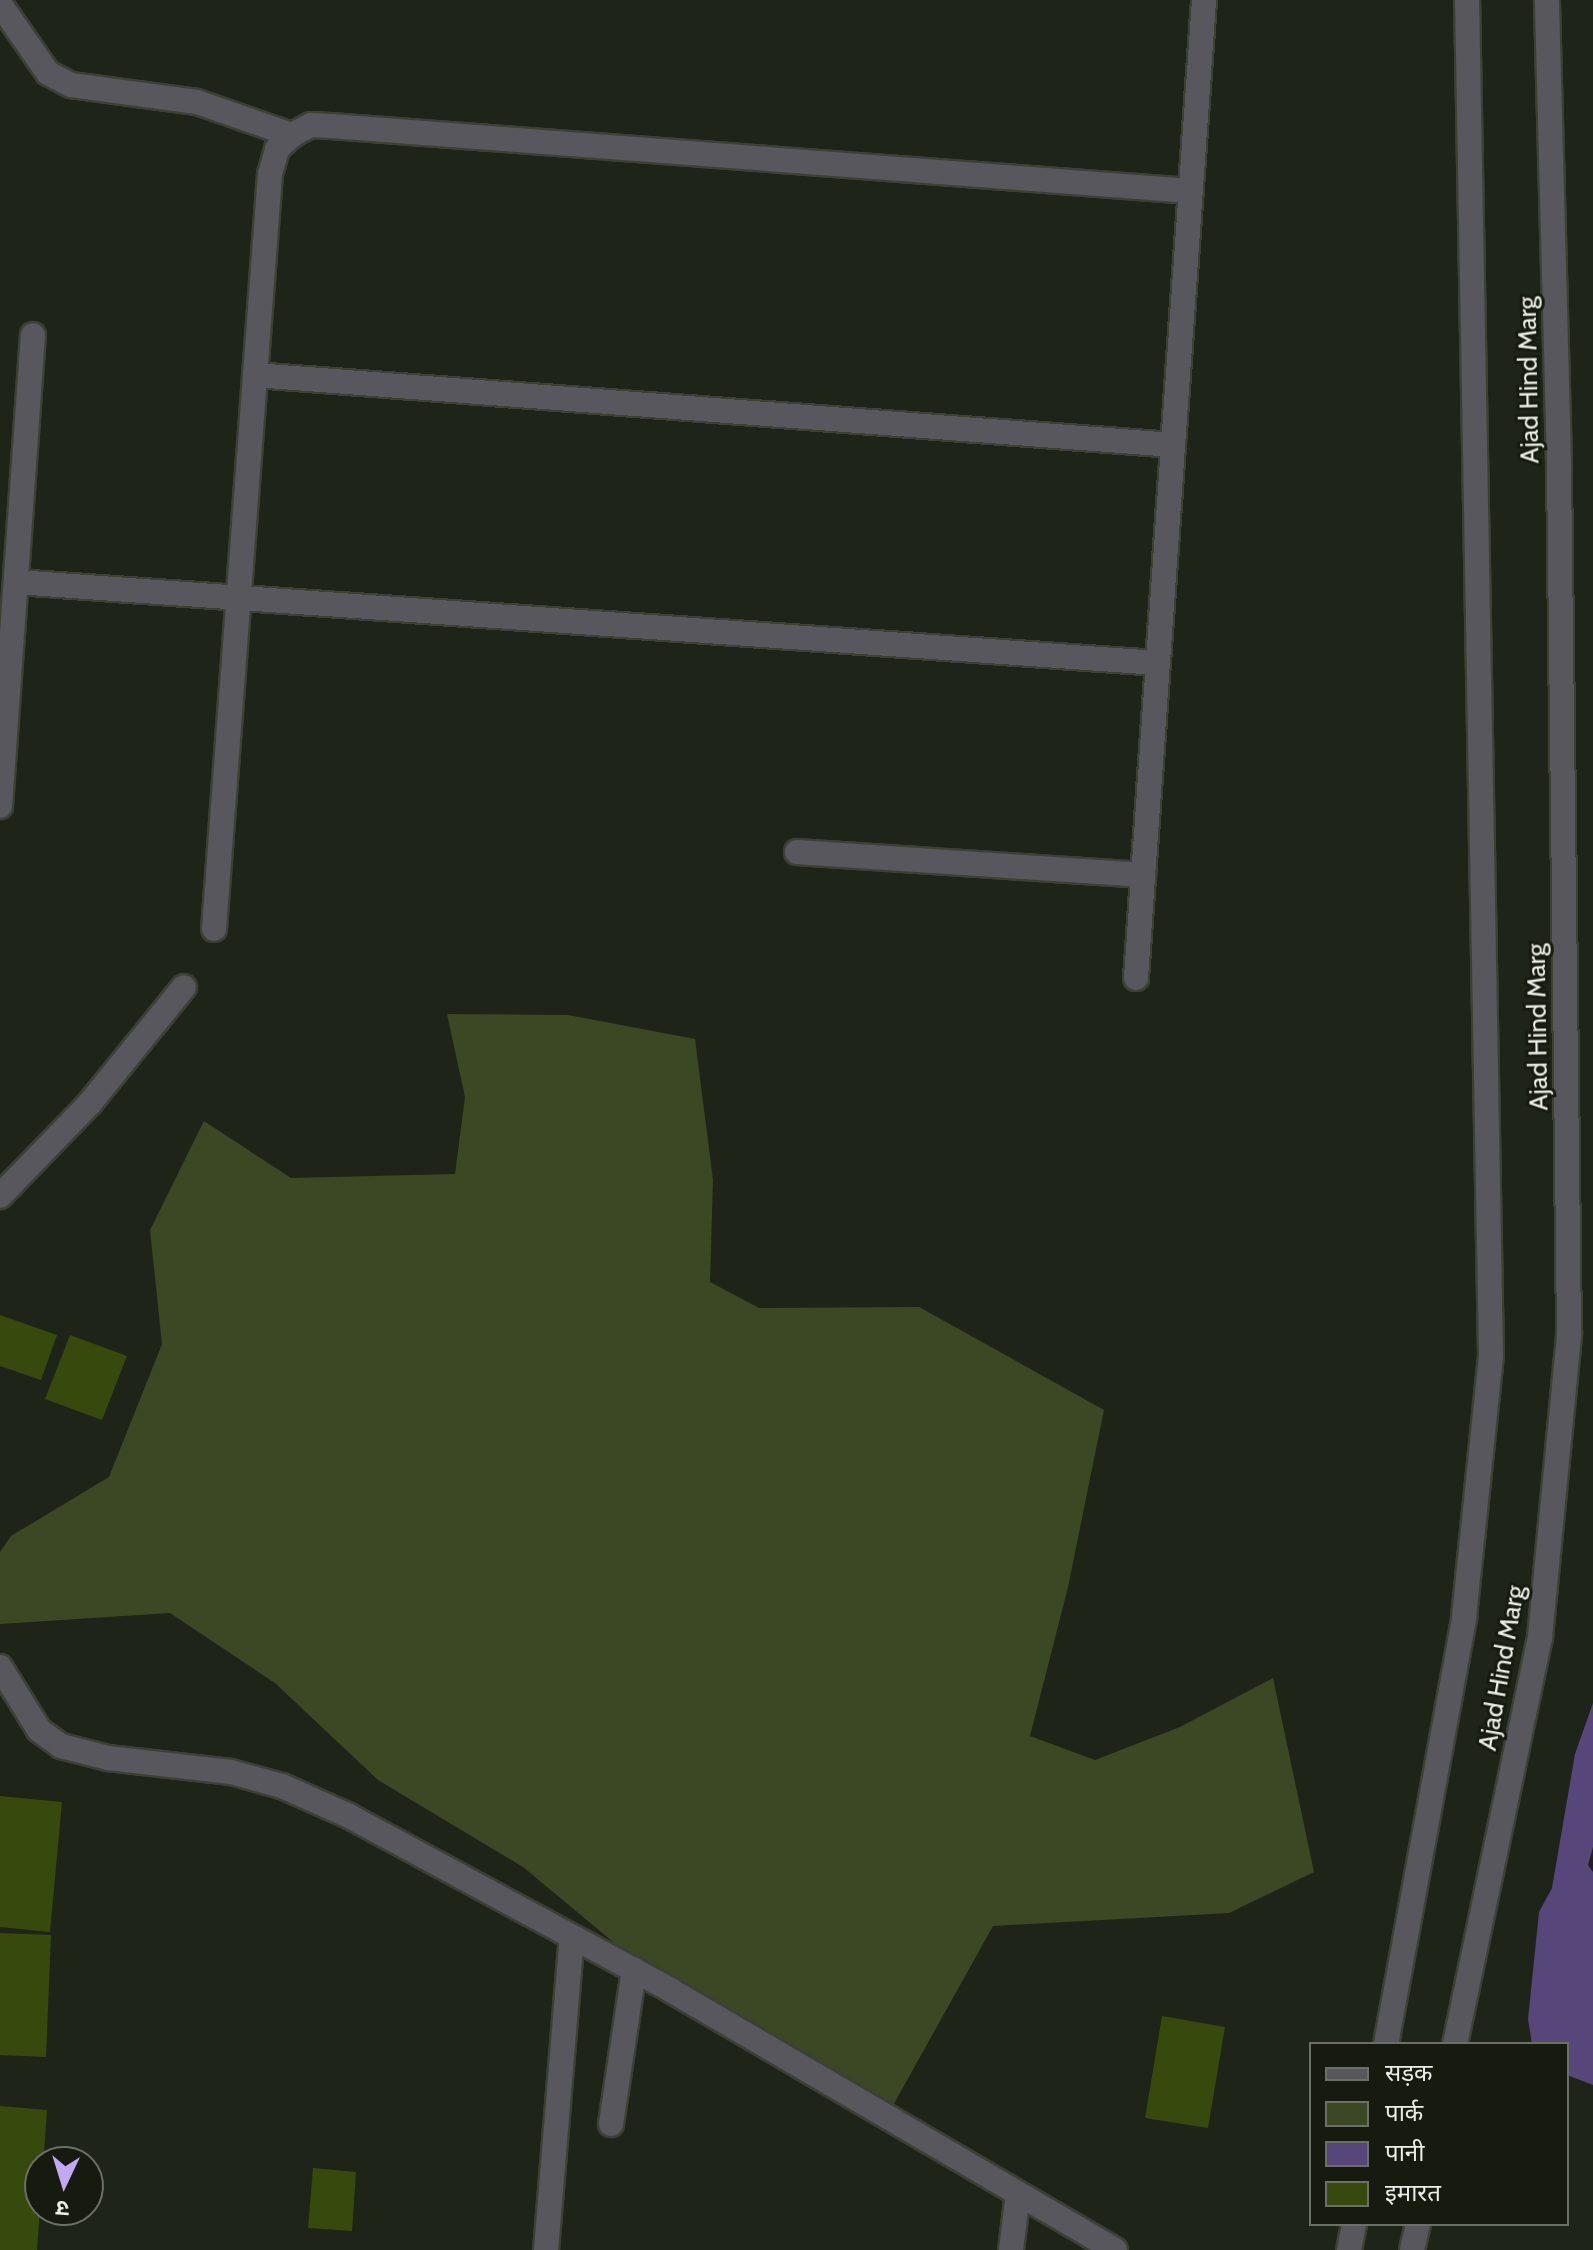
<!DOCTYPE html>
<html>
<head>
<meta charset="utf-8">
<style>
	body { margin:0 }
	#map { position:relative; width:1593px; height:2250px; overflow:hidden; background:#1f2418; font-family:Cabin,"Noto Sans Devanagari",sans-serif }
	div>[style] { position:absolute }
	.green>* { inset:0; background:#3c4823 }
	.water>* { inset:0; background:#574679 }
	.building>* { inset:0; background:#38490d }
	.roads { filter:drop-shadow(2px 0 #3c4035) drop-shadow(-2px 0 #3c4035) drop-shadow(0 2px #3c4035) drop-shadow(0 -2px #3c4035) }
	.minor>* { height:24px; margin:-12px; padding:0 12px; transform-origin:12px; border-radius:12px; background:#58575d }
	span { translate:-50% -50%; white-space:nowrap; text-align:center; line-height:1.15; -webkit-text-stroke:6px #161a0f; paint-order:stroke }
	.street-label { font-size:26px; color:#ebeee6 }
	.legend { position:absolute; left:1309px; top:2042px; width:260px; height:184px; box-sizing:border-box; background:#161a0f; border:2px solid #6b6f65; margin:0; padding:10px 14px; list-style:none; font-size:24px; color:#ebeee6 }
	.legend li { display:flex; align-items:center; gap:16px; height:40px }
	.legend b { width:40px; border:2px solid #6b6f65 }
	.north { position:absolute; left:24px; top:2146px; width:80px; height:80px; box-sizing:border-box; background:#161a0f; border:2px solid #6b6f65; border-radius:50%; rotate:184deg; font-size:22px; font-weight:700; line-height:32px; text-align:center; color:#ebeee6 }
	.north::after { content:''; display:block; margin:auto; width:28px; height:36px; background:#c0a8f3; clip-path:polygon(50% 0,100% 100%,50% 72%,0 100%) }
</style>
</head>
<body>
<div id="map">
	<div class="green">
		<i style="clip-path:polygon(447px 1014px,568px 1015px,695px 1039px,713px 1180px,710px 1282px,759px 1308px,919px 1307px,1104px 1410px,1068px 1587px,1030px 1736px,1095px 1760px,1180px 1727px,1273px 1678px,1314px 1872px,1229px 1913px,993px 1926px,886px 2118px,672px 1991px,523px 1867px,378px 1780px,275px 1683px,170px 1613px,0 1624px,0 1552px,11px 1536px,109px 1477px,162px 1344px,150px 1230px,204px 1121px,291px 1178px,455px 1174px,465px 1097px)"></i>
	</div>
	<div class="water">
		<i style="clip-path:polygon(1593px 1703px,1593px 1847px,1588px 1865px,1593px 1872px,1593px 2085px,1567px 2075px,1567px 2044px,1532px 2044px,1528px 2019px,1539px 1912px,1552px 1888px,1575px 1754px)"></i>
	</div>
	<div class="building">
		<i style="clip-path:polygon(0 1315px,57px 1335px,41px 1380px,0 1366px)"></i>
		<i style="clip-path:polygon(70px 1335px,127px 1356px,102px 1420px,45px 1399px)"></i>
		<i style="clip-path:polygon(0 1796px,62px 1802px,50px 1932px,0 1927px)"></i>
		<i style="clip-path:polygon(0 1933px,51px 1935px,46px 2057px,0 2055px)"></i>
		<i style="clip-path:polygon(1162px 2016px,1225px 2027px,1208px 2128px,1145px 2118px)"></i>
		<i style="clip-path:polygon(0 2106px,47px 2110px,37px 2250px,0 2250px)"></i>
		<i style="clip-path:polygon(313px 2168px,356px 2172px,352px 2231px,308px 2228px)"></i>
	</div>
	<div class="roads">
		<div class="minor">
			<i style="left:0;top:4px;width:84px;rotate:55.2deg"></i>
			<i style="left:48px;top:73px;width:26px;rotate:28deg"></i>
			<i style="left:71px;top:85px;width:127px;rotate:7.7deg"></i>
			<i style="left:197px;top:102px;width:101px;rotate:19.2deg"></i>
			<i style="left:255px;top:375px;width:921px;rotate:4.36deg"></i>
			<i style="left:16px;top:582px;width:1145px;rotate:4.06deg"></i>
			<i style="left:0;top:806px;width:472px;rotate:-86deg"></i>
			<i style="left:797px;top:852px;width:347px;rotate:3.8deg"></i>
			<i style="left:214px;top:929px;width:757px;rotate:-85.76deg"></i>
			<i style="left:270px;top:174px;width:26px;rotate:-74deg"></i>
			<i style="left:277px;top:149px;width:21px;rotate:-43deg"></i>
			<i style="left:292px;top:135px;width:21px;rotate:-28deg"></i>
			<i style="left:311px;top:125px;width:20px;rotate:3deg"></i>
			<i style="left:331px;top:126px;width:862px;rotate:4.32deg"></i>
			<i style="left:1136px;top:978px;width:980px;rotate:-86.02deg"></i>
			<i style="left:0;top:1196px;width:129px;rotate:-45.9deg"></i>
			<i style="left:90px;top:1103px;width:149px;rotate:-51deg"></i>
			<i style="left:0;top:1667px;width:74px;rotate:58.2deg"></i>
			<i style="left:39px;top:1730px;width:27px;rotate:36deg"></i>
			<i style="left:61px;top:1746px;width:49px;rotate:14.3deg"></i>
			<i style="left:108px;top:1758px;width:124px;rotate:6.5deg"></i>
			<i style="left:231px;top:1772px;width:53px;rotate:15.4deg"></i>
			<i style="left:282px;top:1786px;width:73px;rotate:24.1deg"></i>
			<i style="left:349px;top:1816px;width:367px;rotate:28.4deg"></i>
			<i style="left:672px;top:1991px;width:513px;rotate:30.31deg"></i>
			<i style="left:1386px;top:2044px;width:434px;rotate:-79.6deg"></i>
			<i style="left:1464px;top:1617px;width:261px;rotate:-84.1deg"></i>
			<i style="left:1491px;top:1357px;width:1357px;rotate:-91.01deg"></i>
			<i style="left:1455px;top:2044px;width:416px;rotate:-78.2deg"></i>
			<i style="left:1540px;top:1637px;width:304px;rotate:-84.5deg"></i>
			<i style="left:1569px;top:1334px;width:872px;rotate:-90.66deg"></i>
			<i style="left:1559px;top:462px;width:462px;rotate:-91.5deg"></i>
			<i style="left:611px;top:2124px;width:156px;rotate:-81.5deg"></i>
			<i style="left:546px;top:2250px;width:314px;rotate:-85.3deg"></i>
			<i style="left:1011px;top:2250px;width:57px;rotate:-83deg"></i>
			<i style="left:1349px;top:2250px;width:26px;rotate:-79deg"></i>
			<i style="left:1412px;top:2250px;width:27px;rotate:-77deg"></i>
		</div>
	</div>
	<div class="street-label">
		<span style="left:1529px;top:380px;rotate:-91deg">Ajad Hind Marg</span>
		<span style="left:1538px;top:1027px;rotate:-91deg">Ajad Hind Marg</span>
		<span style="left:1502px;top:1668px;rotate:-80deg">Ajad Hind Marg</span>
	</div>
	<ul class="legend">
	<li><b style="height:10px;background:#58575d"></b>सड़क</li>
	<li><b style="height:22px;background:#3c4823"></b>पार्क</li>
	<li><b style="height:22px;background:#574679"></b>पानी</li>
	<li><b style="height:22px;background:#38490d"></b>इमारत</li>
	</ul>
	<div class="north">उ</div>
</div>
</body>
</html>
